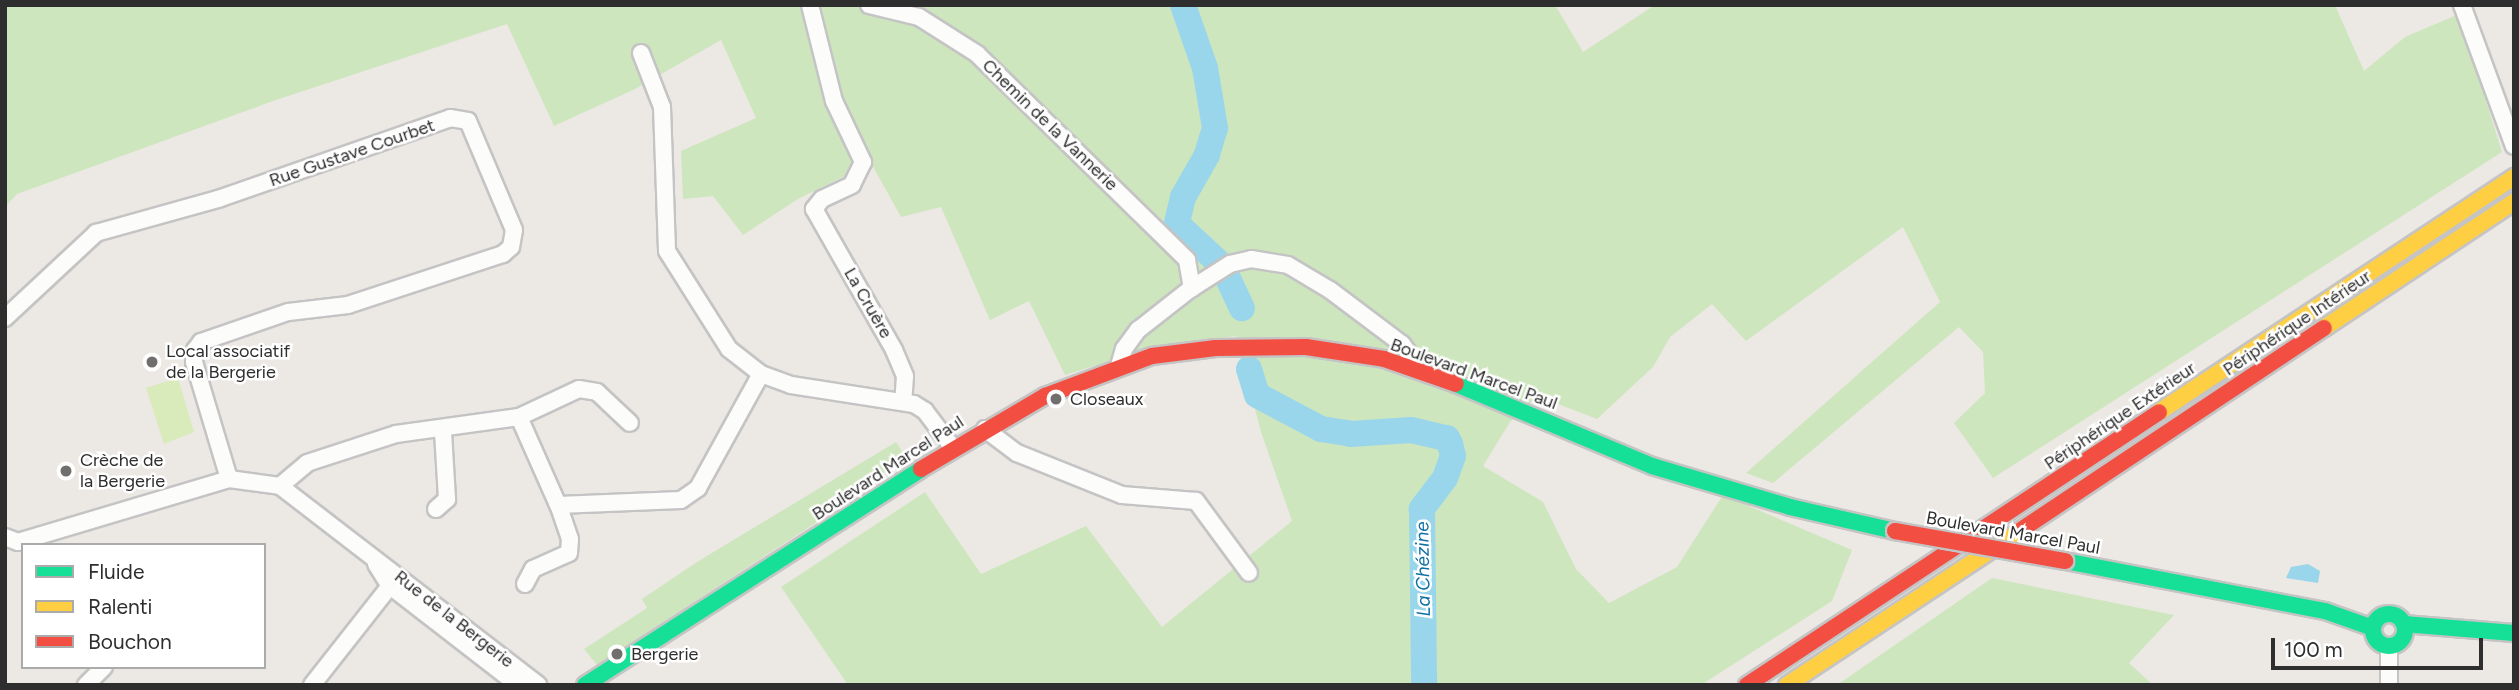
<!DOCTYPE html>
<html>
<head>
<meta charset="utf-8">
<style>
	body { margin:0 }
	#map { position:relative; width:2519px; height:690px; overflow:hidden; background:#ece8e4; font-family:Figtree,sans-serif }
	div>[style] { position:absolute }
	.green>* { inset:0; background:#cee6be }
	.pitch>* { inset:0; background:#d9eabb }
	.water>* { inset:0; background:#99d6ec }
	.river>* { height:26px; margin:-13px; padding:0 13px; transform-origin:13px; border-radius:13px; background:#99d6ec }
	.roads { filter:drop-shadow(2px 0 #c5c4c5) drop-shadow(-2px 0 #c5c4c5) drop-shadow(0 2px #c5c4c5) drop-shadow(0 -2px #c5c4c5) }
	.street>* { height:16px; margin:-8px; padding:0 8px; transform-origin:8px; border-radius:8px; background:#fcfcfb }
	.fast>* { height:16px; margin:-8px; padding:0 8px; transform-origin:8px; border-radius:8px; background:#16e098 }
	.fast>.ring { margin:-8px; padding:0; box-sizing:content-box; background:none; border:16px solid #16e098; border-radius:50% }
	.slow>* { height:16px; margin:-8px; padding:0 8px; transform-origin:8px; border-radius:8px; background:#ffcf43 }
	.jam>* { height:16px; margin:-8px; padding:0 8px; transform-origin:8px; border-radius:8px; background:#f24e42 }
	.bridges { filter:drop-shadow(2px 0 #c5c4c5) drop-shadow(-2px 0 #c5c4c5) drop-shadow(0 2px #c5c4c5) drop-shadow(0 -2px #c5c4c5) }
	.jam-bridge>* { height:16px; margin:-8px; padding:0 8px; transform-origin:8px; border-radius:8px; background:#f24e42 }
	.dots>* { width:19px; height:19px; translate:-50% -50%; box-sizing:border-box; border:4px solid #fff; border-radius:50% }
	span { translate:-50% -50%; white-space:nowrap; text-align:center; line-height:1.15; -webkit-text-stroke:5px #fff; paint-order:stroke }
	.street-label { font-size:18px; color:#2e2e2e }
	.poi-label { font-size:18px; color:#2e2e2e }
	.left { translate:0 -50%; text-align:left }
	.water-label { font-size:19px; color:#0d6fa3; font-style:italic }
	.frame { position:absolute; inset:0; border:7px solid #2e2e2e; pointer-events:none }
	.legend { position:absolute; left:21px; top:543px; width:245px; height:126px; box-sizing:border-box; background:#fff; border:2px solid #ababab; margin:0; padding:9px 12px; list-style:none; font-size:21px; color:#2e2e2e }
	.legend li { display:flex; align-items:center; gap:14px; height:35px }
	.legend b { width:35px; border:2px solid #ababab }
	.scale { position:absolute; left:2271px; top:638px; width:212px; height:32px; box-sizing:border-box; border:4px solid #2e2e2e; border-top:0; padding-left:9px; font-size:21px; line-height:24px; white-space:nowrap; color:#2e2e2e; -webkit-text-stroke:5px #fff; paint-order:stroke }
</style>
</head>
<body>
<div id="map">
	<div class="green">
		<i style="clip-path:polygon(5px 5px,1555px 5px,1583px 52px,1655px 5px,2335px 5px,2364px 71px,2405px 37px,2459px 14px,2502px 152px,1993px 478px,1954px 423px,1985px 393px,1983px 352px,1959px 327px,1773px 483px,1746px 473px,1940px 302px,1903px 227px,1746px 341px,1712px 304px,1670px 337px,1653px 367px,1597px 419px,1537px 396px,1510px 422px,1483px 466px,1543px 502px,1576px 569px,1609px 603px,1677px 567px,1723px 495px,1852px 550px,1832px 601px,1701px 685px,848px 685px,781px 587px,925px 492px,981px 574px,1086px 526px,1162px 627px,1292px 521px,1261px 432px,1236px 336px,1161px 345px,1065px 375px,1029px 301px,990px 320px,941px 207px,901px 217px,871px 163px,798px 199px,743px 235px,713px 196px,683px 199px,681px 151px,756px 118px,721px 40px,635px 89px,554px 126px,507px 24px,273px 101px,17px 194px,5px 207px)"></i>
		<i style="clip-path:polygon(896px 442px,906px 457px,811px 526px,597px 665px,584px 649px,647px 608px,642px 599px,697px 562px)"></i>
		<i style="clip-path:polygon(1992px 578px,2174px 615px,2129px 663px,2153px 685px,1837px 685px)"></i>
	</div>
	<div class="pitch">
		<i style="clip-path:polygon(178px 378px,194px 432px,164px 444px,146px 388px)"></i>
	</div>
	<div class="water">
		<i style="clip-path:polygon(2308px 564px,2320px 571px,2318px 583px,2286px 578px,2291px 567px)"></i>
	</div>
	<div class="river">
		<i style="left:1183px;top:5px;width:67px;rotate:70.8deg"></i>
		<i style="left:1205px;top:68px;width:61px;rotate:80.5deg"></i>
		<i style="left:1215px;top:128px;width:28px;rotate:107deg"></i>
		<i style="left:1207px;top:155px;width:48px;rotate:119.7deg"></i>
		<i style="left:1183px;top:197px;width:28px;rotate:103deg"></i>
		<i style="left:1177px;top:224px;width:56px;rotate:42.8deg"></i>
		<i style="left:1225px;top:272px;width:40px;rotate:65deg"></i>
		<i style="left:1249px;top:369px;width:27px;rotate:73deg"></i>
		<i style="left:1257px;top:395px;width:72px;rotate:28deg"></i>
		<i style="left:1321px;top:429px;width:30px;rotate:9deg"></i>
		<i style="left:1351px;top:434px;width:60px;rotate:-3.8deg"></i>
		<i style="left:1411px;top:430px;width:37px;rotate:13deg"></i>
		<i style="left:1447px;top:438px;width:7px;rotate:63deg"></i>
		<i style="left:1450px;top:444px;width:12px;rotate:76deg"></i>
		<i style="left:1453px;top:456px;width:23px;rotate:110deg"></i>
		<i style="left:1445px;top:478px;width:39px;rotate:127deg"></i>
		<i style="left:1422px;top:509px;width:176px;rotate:89.3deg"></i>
	</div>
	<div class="roads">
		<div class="street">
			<i style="left:810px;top:5px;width:99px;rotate:76deg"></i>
			<i style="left:834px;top:101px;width:68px;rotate:64.6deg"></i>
			<i style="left:863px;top:162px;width:25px;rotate:116deg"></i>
			<i style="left:852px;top:185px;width:33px;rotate:155deg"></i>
			<i style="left:822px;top:199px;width:13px;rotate:129deg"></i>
			<i style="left:814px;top:209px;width:162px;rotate:60.4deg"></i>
			<i style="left:894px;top:350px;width:28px;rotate:67deg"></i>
			<i style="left:905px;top:376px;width:26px;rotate:94deg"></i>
			<i style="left:869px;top:5px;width:51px;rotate:13.5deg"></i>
			<i style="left:919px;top:17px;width:69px;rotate:32.5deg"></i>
			<i style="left:977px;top:54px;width:294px;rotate:44.4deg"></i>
			<i style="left:1187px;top:260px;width:29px;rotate:80deg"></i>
			<i style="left:2462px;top:5px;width:150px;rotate:69.8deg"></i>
			<i style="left:641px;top:53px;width:58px;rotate:68.7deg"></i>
			<i style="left:662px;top:107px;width:144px;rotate:88deg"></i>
			<i style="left:667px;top:251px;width:116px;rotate:57.7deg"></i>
			<i style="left:729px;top:349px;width:41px;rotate:38deg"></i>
			<i style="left:761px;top:374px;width:32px;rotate:20deg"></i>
			<i style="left:791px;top:385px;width:124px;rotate:8.8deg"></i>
			<i style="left:914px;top:404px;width:13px;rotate:32deg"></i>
			<i style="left:925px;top:411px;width:46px;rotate:52.9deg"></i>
			<i style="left:5px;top:318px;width:125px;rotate:-43deg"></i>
			<i style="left:96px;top:233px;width:127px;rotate:-15.6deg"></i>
			<i style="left:218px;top:199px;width:246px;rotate:-19.2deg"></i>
			<i style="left:450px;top:118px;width:18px;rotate:9deg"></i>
			<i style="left:468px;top:121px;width:118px;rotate:67.1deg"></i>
			<i style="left:514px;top:230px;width:17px;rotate:100deg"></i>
			<i style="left:511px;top:247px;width:11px;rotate:139deg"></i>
			<i style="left:503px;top:254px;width:163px;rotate:161.8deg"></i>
			<i style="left:348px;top:305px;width:60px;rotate:173.3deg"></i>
			<i style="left:288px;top:312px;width:92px;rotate:161deg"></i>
			<i style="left:201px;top:342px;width:10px;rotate:127deg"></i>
			<i style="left:195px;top:350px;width:12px;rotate:95deg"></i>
			<i style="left:194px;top:362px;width:122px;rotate:73.3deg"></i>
			<i style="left:1119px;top:366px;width:18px;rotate:-74deg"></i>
			<i style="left:1124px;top:349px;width:24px;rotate:-54deg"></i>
			<i style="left:1138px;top:330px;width:65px;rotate:-38.1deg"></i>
			<i style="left:1189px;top:290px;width:49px;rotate:-32.4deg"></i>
			<i style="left:1230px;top:264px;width:22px;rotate:-13deg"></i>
			<i style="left:1251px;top:259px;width:37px;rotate:9deg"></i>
			<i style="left:1288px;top:265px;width:49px;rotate:30.8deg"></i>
			<i style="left:1330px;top:290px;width:90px;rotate:36.9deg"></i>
			<i style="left:1402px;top:344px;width:14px;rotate:54deg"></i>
			<i style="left:1410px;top:355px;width:12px;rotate:85deg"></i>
			<i style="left:519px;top:417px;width:96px;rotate:66.1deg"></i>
			<i style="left:558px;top:505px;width:123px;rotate:-2.3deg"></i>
			<i style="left:681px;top:500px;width:21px;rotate:-35deg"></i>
			<i style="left:698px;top:488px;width:130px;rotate:-61.1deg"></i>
			<i style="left:985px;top:429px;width:40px;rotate:37deg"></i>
			<i style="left:1017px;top:453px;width:113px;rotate:21.8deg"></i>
			<i style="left:1122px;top:495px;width:74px;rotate:4.6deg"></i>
			<i style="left:1196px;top:501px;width:89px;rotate:53.6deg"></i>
			<i style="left:280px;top:486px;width:35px;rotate:-40deg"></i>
			<i style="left:307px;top:463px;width:94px;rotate:-18deg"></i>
			<i style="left:396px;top:434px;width:124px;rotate:-7.9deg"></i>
			<i style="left:519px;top:417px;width:66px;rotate:-25deg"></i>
			<i style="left:579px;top:389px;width:18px;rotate:9deg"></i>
			<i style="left:597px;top:392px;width:45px;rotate:43.2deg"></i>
			<i style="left:436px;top:509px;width:15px;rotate:-42deg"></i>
			<i style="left:447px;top:499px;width:68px;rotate:-93.4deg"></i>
			<i style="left:5px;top:537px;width:14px;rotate:21deg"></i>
			<i style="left:18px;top:542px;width:220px;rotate:-16.6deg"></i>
			<i style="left:229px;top:479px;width:51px;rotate:7.8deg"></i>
			<i style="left:280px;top:486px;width:326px;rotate:37.6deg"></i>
			<i style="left:376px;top:564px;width:26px;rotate:58deg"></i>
			<i style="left:390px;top:586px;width:162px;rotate:37.7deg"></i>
			<i style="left:525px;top:584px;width:17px;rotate:-62deg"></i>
			<i style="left:533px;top:569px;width:39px;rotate:-24deg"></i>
			<i style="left:569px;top:553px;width:14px;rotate:-86deg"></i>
			<i style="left:570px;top:539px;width:36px;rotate:-109deg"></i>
			<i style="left:2389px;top:646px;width:39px;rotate:90deg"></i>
			<i style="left:86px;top:685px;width:25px;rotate:-45deg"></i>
			<i style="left:312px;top:685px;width:126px;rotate:-51.8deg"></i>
		</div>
		<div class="fast">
			<i style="left:1456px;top:384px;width:212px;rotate:22.7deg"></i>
			<i style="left:1652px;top:466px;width:144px;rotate:16.5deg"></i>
			<i style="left:1790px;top:507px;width:108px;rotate:12.9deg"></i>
			<i style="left:2065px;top:561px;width:265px;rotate:10.9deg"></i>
			<i style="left:2325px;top:611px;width:51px;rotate:19.5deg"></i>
			<i class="ring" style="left:2373px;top:614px;width:16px;height:16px"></i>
			<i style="left:2404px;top:624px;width:110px;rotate:4.7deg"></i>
			<i style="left:585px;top:685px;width:399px;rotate:-32.7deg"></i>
		</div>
		<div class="slow">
			<i style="left:2324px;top:328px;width:228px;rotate:-33.6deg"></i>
			<i style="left:2159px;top:412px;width:426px;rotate:-33.5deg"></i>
			<i style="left:1787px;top:685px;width:281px;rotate:-33.5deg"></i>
		</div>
		<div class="jam">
			<i style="left:921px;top:469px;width:144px;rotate:-30.5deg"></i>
			<i style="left:1045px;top:396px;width:114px;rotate:-20.5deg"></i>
			<i style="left:1152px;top:356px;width:64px;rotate:-7.2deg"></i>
			<i style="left:1215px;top:348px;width:91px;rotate:-0.6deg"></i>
			<i style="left:1306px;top:347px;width:79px;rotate:8.7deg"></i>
			<i style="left:1384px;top:359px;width:76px;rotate:19.1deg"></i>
			<i style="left:2021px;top:530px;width:364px;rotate:-33.7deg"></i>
			<i style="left:1747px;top:685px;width:494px;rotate:-33.5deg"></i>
		</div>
	</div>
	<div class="bridges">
		<div class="jam-bridge">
			<i style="left:1895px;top:531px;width:173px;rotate:10deg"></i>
		</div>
	</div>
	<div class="dots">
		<i style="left:152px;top:362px;background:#706f6e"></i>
		<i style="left:1056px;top:399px;background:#706f6e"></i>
		<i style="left:66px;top:471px;background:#706f6e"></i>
		<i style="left:617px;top:654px;background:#706f6e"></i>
	</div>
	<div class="street-label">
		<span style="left:1050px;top:125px;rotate:44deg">Chemin de la Vannerie</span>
		<span style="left:352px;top:153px;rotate:-19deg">Rue Gustave Courbet</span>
		<span style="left:868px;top:303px;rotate:60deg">La Cruère</span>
		<span style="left:2297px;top:323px;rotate:-34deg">Périphérique Intérieur</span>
		<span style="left:1474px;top:374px;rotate:20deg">Boulevard Marcel Paul</span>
		<span style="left:2120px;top:416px;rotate:-34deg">Périphérique Extérieur</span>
		<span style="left:888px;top:468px;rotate:-33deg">Boulevard Marcel Paul</span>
		<span style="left:2013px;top:533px;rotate:10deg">Boulevard Marcel Paul</span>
		<span style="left:454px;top:619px;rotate:38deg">Rue de la Bergerie</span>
	</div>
	<div class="poi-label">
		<span class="left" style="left:166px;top:362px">Local associatif<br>de la Bergerie</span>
		<span class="left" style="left:1070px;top:399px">Closeaux</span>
		<span class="left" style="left:80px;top:471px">Crèche de<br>la Bergerie</span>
		<span class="left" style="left:631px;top:654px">Bergerie</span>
	</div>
	<div class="water-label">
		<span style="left:1423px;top:569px;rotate:-91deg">La Chézine</span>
	</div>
	<div class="frame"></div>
	<ul class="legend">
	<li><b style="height:9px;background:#16e098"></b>Fluide</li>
	<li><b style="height:9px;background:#ffcf43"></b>Ralenti</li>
	<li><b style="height:9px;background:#f24e42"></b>Bouchon</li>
	</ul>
	<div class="scale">100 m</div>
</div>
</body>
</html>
